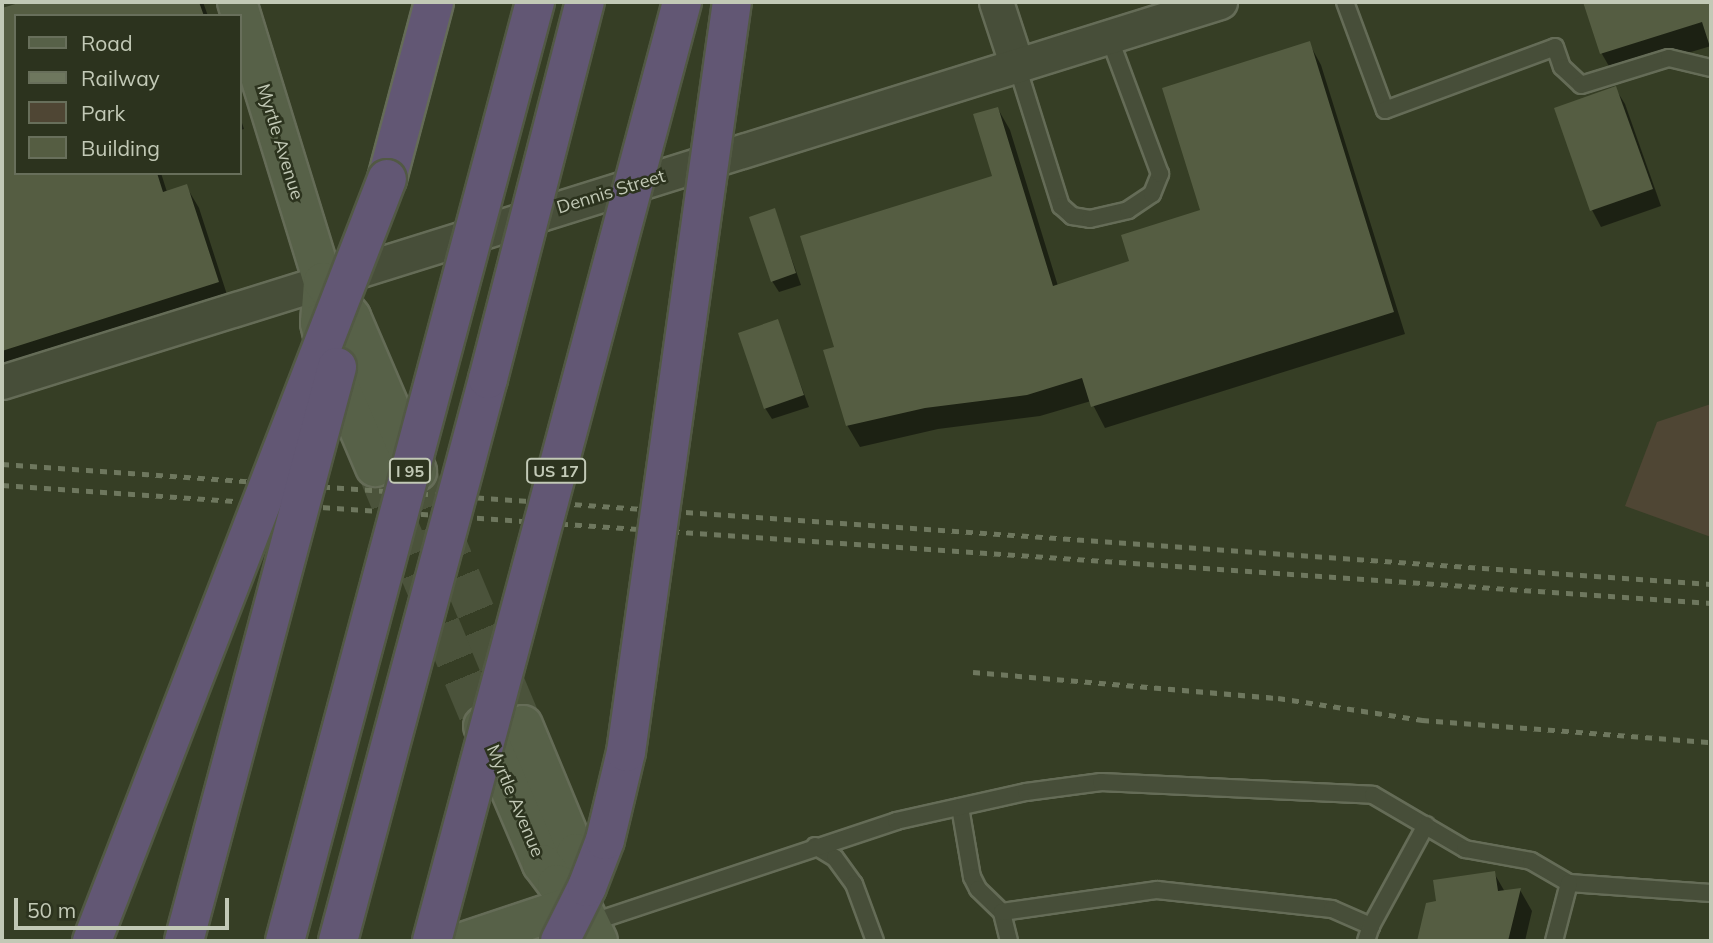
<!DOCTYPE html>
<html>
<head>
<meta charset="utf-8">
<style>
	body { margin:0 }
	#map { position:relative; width:1713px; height:943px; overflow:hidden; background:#363e25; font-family:Mulish,sans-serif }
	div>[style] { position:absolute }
	.green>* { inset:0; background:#4f4634 }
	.shadow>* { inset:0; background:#0007 }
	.building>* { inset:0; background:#555d42 }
	.secondary-tunnel>* { height:38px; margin-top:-19px; transform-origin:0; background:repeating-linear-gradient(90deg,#4b533b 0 38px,transparent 0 57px) }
	.roads { filter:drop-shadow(2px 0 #656c57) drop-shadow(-2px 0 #656c57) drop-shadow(0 2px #656c57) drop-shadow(0 -2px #656c57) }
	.lane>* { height:16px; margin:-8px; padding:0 8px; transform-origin:8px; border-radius:8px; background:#474e39 }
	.street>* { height:33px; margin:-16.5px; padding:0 16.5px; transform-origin:16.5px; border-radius:16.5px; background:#474e39 }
	.secondary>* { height:38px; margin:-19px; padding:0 19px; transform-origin:19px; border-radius:19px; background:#576148 }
	.highway>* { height:38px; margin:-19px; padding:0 19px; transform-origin:19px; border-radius:19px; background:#625774 }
	.rail>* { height:5px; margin-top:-2.5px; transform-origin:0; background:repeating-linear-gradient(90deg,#6e775e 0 7px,transparent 0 14px) }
	.bridges { filter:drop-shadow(2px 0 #525944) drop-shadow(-2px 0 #525944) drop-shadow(0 2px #525944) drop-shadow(0 -2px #525944) }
	.highway-bridge>* { height:38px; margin:-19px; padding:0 19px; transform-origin:19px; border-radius:19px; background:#625774 }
	span { translate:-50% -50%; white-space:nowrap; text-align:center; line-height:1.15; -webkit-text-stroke:5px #2c331e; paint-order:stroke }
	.shield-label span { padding:2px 5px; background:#2c331e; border:2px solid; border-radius:5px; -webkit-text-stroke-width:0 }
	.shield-label { font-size:16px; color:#c2c9b6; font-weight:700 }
	.street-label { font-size:18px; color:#c2c9b6 }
	.frame { position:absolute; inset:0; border:4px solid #c2c9b6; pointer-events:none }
	.legend { position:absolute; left:14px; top:14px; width:228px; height:161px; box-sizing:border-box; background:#2c331e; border:2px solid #686f5b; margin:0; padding:9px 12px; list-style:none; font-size:21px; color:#c2c9b6 }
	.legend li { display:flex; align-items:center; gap:14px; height:35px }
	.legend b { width:35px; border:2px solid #686f5b }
	.scale { position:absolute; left:14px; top:898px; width:215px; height:32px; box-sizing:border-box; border:4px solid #c2c9b6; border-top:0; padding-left:9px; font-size:21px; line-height:24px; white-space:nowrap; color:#c2c9b6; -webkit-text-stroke:5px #2c331e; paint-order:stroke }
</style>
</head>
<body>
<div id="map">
	<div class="green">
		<i style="clip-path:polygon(1711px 404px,1711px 537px,1625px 506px,1657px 422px)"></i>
	</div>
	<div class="shadow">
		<i style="clip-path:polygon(27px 2px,203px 2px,208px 16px,16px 16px,16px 173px,161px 173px,167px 192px,186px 186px,199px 208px,230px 304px,2px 377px,2px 10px)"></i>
		<i style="clip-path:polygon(1585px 2px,1711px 2px,1711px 46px,1614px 75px,1602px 54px)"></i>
		<i style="clip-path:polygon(1309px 43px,1321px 65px,1405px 334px,1105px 428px,1091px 401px,1040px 416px,938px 429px,860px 447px,847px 425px,836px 348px,994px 177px,998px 109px,1010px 130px,1058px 286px,1132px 262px,1202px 211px)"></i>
		<i style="clip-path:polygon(1615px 88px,1625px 104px,1661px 206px,1601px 227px,1592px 210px)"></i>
		<i style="clip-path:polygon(240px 117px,244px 129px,240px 130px)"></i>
		<i style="clip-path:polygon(774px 210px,801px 285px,779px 292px,772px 281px)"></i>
		<i style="clip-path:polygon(777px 322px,809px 407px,772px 419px,765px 408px)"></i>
		<i style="clip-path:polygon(1494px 873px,1505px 892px,1520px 890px,1532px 911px,1525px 941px,1418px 941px,1428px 904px,1438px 903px)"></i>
	</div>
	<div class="building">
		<i style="clip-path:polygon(22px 2px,199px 2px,204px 16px,16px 16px,16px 173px,157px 173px,163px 192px,187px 184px,219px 282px,2px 351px,2px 8px)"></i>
		<i style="clip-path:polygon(1583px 2px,1711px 2px,1711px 50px,1702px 22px,1600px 54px)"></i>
		<i style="clip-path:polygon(1310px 41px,1394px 312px,1091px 407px,1082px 378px,1027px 395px,925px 408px,846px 426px,823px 350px,834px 347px,800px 236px,992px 176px,973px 114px,998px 107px,1053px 286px,1129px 261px,1121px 235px,1200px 210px,1162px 88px)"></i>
		<i style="clip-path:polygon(1616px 86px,1653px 189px,1590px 211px,1554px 108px)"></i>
		<i style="clip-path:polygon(775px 208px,796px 273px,771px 282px,749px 217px)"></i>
		<i style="clip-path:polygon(778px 319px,804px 395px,764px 409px,738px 333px)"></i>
		<i style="clip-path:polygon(1495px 871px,1498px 891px,1521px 888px,1508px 941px,1417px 941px,1426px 903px,1436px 901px,1433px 880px)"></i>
	</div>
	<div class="secondary-tunnel">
		<i style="left:375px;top:467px;width:281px;rotate:67.4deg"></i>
		<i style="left:417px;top:471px;width:275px;rotate:67.3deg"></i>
	</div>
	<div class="roads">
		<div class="lane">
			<i style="left:1345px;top:2px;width:115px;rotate:69.7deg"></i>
			<i style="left:1385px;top:110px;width:181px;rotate:-20.3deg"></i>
			<i style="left:1555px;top:47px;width:21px;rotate:71deg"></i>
			<i style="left:1562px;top:67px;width:26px;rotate:43deg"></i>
			<i style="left:1581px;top:85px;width:92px;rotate:-17.1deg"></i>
			<i style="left:1669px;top:58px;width:43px;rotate:13.4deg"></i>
			<i style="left:1017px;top:66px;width:147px;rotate:72.6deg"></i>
			<i style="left:1061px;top:206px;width:15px;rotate:42deg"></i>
			<i style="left:1072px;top:216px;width:18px;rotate:9deg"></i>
			<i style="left:1090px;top:219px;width:39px;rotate:-13deg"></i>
			<i style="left:1128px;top:210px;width:29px;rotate:-34deg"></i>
			<i style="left:1152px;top:194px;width:22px;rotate:-68deg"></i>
			<i style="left:1160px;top:174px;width:146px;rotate:-110.4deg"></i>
			<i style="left:960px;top:807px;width:71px;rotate:80.3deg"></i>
			<i style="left:972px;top:877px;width:13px;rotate:63deg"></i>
			<i style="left:978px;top:889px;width:33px;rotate:44deg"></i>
			<i style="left:815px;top:846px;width:23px;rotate:31deg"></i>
			<i style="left:835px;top:858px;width:32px;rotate:54deg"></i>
			<i style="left:854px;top:884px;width:61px;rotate:69.8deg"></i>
			<i style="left:590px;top:923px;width:323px;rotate:-18.4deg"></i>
			<i style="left:896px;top:821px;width:133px;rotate:-12.6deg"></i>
			<i style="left:1026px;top:792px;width:76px;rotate:-7.6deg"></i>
			<i style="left:1101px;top:782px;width:272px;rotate:2.7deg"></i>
			<i style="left:1373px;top:795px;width:107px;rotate:30.4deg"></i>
			<i style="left:1465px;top:849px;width:67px;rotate:10.3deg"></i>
			<i style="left:1531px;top:861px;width:44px;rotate:30.1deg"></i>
			<i style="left:1569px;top:883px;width:142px;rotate:4deg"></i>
			<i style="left:1009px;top:941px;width:30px;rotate:-104deg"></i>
			<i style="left:1002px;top:912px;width:157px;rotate:-8.1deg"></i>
			<i style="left:1157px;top:890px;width:176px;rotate:6.2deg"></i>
			<i style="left:1332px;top:909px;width:43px;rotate:23.6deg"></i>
			<i style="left:1366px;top:941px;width:16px;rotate:-72deg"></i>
			<i style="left:1371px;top:926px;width:115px;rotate:-61.4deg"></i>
			<i style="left:1554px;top:941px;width:60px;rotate:-75.5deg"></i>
		</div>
		<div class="street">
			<i style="left:996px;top:2px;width:67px;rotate:71.8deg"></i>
			<i style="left:2px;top:382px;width:1276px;rotate:-17.33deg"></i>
		</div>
		<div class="secondary">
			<i style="left:237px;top:2px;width:293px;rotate:72.9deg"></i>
			<i style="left:323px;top:282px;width:41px;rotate:94.2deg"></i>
			<i style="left:320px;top:323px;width:32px;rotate:77deg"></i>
			<i style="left:327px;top:354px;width:123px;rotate:67deg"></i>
			<i style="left:323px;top:282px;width:45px;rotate:51.3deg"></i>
			<i style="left:351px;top:317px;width:168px;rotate:66.8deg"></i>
			<i style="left:523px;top:725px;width:139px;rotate:67.5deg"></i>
			<i style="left:576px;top:853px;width:50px;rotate:85.4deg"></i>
			<i style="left:580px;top:903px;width:42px;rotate:64.7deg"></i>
			<i style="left:483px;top:726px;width:150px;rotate:66.9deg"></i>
			<i style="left:542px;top:864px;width:25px;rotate:53deg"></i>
			<i style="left:557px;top:884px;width:30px;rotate:40deg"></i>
			<i style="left:466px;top:941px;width:120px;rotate:-18.4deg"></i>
		</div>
		<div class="highway">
			<i style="left:387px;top:179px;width:183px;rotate:-75.1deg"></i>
		</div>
	</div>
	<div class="rail">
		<i style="left:2px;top:464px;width:1713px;rotate:4.02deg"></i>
		<i style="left:2px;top:485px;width:1713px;rotate:3.95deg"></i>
		<i style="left:973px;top:672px;width:306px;rotate:4.9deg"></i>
		<i style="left:1278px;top:698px;width:146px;rotate:8.7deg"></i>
		<i style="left:1422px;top:720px;width:290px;rotate:4.4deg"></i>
	</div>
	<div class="bridges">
		<div class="highway-bridge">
			<i style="left:92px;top:941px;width:817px;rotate:-68.84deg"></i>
			<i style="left:184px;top:941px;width:594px;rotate:-75.07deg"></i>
			<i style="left:285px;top:941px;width:972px;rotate:-75.09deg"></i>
			<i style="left:338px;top:941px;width:582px;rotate:-75.06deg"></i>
			<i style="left:488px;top:379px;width:389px;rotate:-75.6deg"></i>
			<i style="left:432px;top:941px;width:972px;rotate:-75.09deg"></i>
			<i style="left:560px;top:941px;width:60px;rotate:-63.4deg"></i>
			<i style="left:587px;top:887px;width:50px;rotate:-69deg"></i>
			<i style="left:605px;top:840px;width:90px;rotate:-76.6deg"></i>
			<i style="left:626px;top:752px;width:757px;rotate:-81.96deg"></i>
		</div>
	</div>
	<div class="shield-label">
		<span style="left:410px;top:471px">I 95</span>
		<span style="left:556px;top:471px">US 17</span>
	</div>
	<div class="street-label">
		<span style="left:280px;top:142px;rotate:73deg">Myrtle Avenue</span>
		<span style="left:611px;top:192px;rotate:-17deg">Dennis Street</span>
		<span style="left:515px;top:801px;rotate:67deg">Myrtle Avenue</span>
	</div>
	<div class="frame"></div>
	<ul class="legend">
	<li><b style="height:9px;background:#576148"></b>Road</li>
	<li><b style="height:9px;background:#6e775e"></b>Railway</li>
	<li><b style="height:19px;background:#4f4634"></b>Park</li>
	<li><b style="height:19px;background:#555d42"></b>Building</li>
	</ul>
	<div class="scale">50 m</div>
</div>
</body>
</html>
